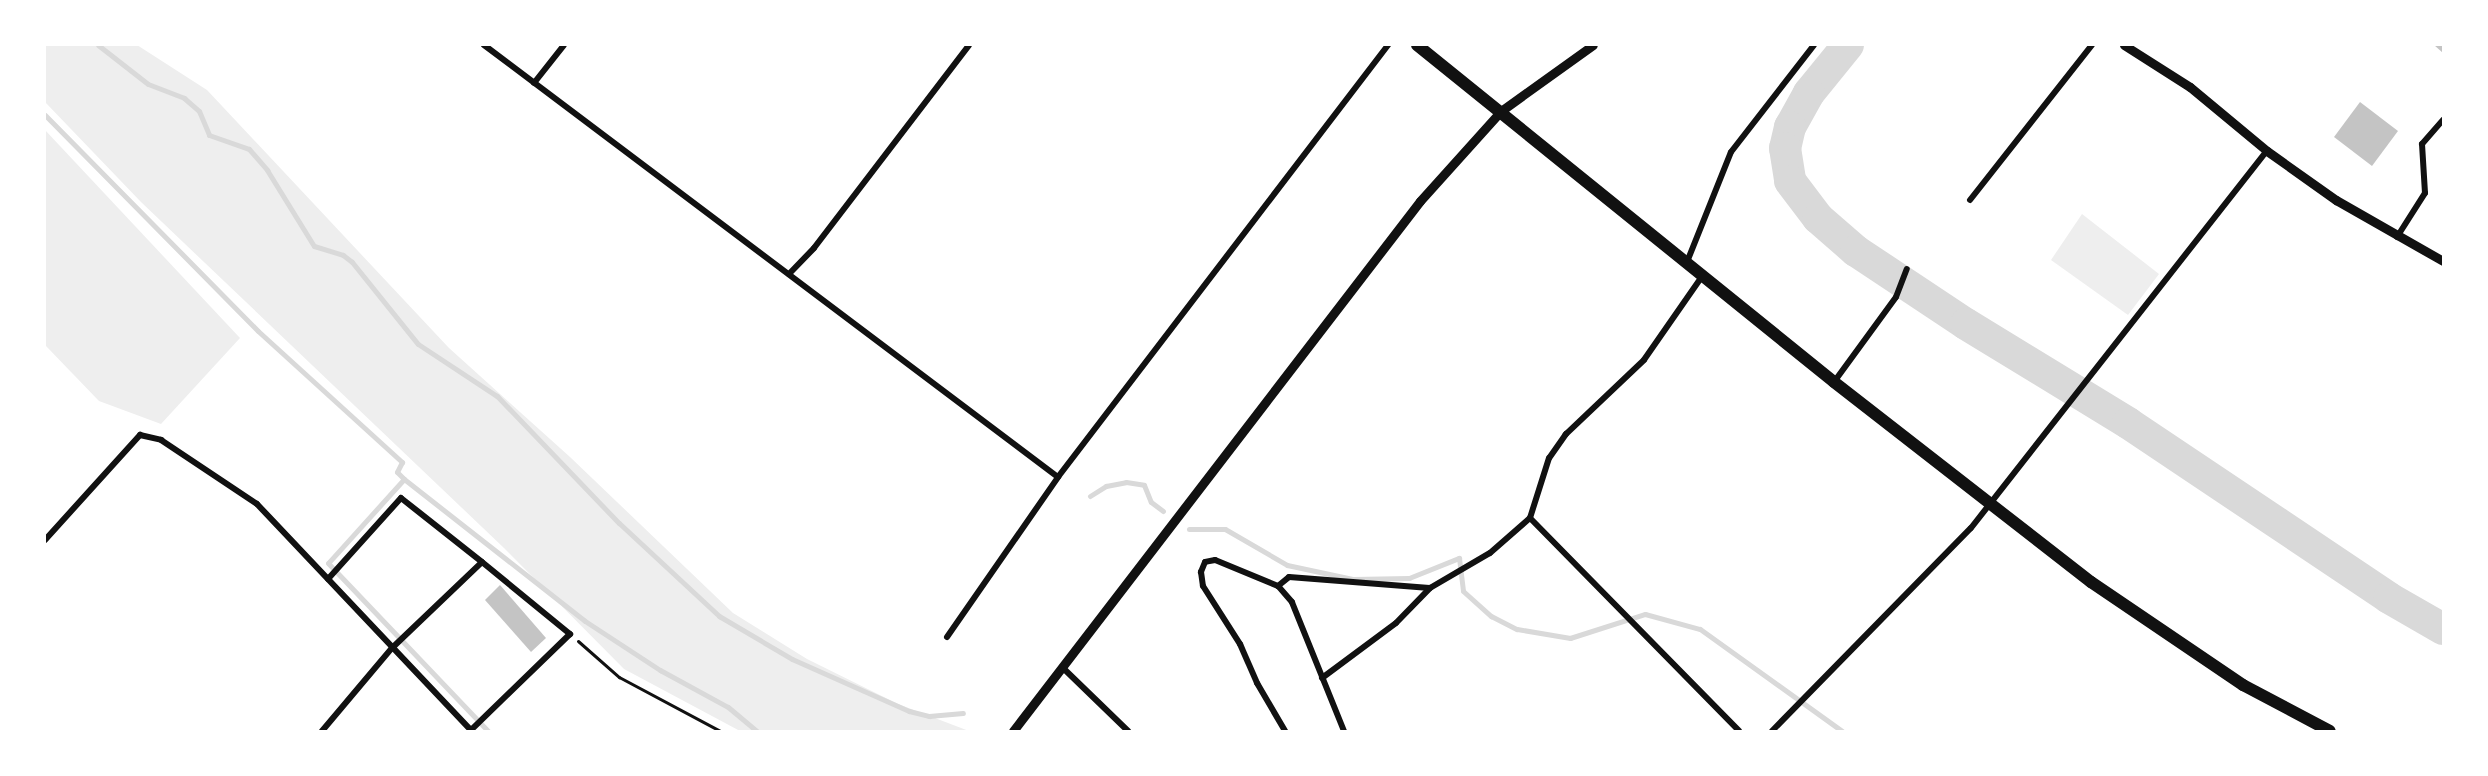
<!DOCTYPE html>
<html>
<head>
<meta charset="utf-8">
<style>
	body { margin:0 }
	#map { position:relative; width:2488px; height:776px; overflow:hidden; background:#fff; font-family:Ubuntu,sans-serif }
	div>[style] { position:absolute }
	.green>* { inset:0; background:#eee }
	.stream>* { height:5px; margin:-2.5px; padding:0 2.5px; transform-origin:2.5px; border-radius:2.5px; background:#d9d9d9 }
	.river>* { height:32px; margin:-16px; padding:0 16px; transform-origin:16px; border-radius:16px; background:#d9d9d9 }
	.building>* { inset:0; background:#c4c4c4 }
	.path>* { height:3px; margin:-1.5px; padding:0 1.5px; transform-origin:1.5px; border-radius:1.5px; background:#111 }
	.minor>* { height:6px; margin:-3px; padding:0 3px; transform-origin:3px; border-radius:3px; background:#111 }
	.tertiary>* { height:9px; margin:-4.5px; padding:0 4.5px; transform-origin:4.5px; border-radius:4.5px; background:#111 }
	.primary>* { height:12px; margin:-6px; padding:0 6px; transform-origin:6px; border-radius:6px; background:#111 }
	span { translate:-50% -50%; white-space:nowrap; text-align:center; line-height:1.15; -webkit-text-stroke:4.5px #fff; paint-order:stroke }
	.frame { position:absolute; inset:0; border:46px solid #fff; pointer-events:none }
</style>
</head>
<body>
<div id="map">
	<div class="green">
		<i style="clip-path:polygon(45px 45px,137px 45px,207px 90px,449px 348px,570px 457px,733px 613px,807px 659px,898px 704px,969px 731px,740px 731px,624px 669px,504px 548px,141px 202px,45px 102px)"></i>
		<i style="clip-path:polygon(45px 130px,240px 338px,161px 424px,99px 401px,45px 345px)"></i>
		<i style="clip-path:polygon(2082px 214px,2159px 274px,2128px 315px,2051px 260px)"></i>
	</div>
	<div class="stream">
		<i style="left:98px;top:45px;width:63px;rotate:38deg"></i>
		<i style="left:148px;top:84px;width:39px;rotate:21deg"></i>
		<i style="left:184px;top:98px;width:20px;rotate:41deg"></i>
		<i style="left:199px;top:111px;width:26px;rotate:67deg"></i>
		<i style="left:209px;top:135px;width:42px;rotate:19.3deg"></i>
		<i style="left:249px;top:149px;width:28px;rotate:49deg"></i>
		<i style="left:267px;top:170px;width:89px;rotate:58.3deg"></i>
		<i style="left:314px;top:246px;width:30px;rotate:17deg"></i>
		<i style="left:343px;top:255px;width:11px;rotate:38deg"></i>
		<i style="left:352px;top:262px;width:105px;rotate:51.2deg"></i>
		<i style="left:418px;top:344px;width:95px;rotate:33.4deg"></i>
		<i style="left:497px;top:396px;width:176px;rotate:46.2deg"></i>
		<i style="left:619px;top:523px;width:137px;rotate:42.9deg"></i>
		<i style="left:719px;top:616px;width:85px;rotate:30.5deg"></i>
		<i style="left:792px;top:659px;width:128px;rotate:24deg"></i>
		<i style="left:909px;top:711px;width:21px;rotate:14deg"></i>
		<i style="left:929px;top:716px;width:34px;rotate:-5deg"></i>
		<i style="left:45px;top:115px;width:303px;rotate:45.4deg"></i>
		<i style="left:258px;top:331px;width:195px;rotate:42.3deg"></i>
		<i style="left:402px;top:462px;width:11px;rotate:117deg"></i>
		<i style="left:397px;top:472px;width:10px;rotate:45deg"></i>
		<i style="left:404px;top:479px;width:230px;rotate:38.1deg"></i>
		<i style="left:585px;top:621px;width:90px;rotate:33.2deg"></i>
		<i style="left:660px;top:670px;width:77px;rotate:28.6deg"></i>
		<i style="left:728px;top:707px;width:38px;rotate:40deg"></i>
		<i style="left:404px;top:479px;width:113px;rotate:132.1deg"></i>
		<i style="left:328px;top:563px;width:232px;rotate:46.4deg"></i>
		<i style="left:1090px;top:496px;width:19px;rotate:-32deg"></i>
		<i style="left:1106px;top:486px;width:20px;rotate:-11deg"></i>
		<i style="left:1126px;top:482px;width:18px;rotate:9deg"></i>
		<i style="left:1144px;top:485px;width:18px;rotate:68deg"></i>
		<i style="left:1151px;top:502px;width:15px;rotate:37deg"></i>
		<i style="left:1189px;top:529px;width:36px"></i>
		<i style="left:1225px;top:529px;width:72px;rotate:30.1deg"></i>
		<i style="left:1287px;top:565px;width:67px;rotate:12deg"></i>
		<i style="left:1353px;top:579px;width:56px;rotate:-1deg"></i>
		<i style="left:1409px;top:578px;width:54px;rotate:-21.8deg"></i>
		<i style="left:1459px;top:558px;width:33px;rotate:83deg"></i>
		<i style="left:1463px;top:591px;width:38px;rotate:42deg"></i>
		<i style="left:1491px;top:616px;width:29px;rotate:27deg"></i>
		<i style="left:1517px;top:629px;width:54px;rotate:9.6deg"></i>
		<i style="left:1570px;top:638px;width:79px;rotate:-17.7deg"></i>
		<i style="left:1645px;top:614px;width:57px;rotate:15.3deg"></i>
		<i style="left:1700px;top:629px;width:175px;rotate:35.7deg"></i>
	</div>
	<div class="river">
		<i style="left:1848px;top:45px;width:62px;rotate:129.1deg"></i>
		<i style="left:1809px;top:93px;width:39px;rotate:119deg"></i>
		<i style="left:1790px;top:127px;width:22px;rotate:103deg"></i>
		<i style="left:1785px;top:148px;width:33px;rotate:81deg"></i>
		<i style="left:1790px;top:181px;width:46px;rotate:52.9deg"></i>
		<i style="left:1818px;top:218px;width:50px;rotate:41deg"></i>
		<i style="left:1856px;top:251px;width:132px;rotate:33.6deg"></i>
		<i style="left:1966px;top:324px;width:190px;rotate:31.4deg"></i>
		<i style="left:2128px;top:423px;width:314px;rotate:33.8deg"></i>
		<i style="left:2389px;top:598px;width:62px;rotate:29.9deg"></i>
	</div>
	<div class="building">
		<i style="clip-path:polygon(2434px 45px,2443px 45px,2443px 53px)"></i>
		<i style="clip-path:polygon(2360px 102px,2398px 131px,2372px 166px,2334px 137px)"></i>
		<i style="clip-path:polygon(500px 585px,546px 638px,531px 652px,485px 600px)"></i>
	</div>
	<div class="path">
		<i style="left:578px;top:641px;width:55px;rotate:41.3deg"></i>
		<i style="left:619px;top:677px;width:115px;rotate:28.1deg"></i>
	</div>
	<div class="minor">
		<i style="left:484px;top:45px;width:718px;rotate:36.97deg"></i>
		<i style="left:1058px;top:477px;width:544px;rotate:-52.62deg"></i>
		<i style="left:534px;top:83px;width:48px;rotate:-51.7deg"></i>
		<i style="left:1970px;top:200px;width:197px;rotate:-51.8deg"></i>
		<i style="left:2397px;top:237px;width:52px;rotate:-57.5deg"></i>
		<i style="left:2425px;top:193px;width:49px;rotate:-93.5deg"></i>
		<i style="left:2422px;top:144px;width:32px;rotate:-49deg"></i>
		<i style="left:1687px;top:262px;width:118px;rotate:-68.2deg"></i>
		<i style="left:1731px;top:152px;width:135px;rotate:-52.2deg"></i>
		<i style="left:789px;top:274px;width:36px;rotate:-46deg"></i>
		<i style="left:814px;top:248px;width:255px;rotate:-52.6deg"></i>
		<i style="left:1703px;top:275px;width:103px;rotate:124.8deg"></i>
		<i style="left:1644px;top:360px;width:108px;rotate:136.5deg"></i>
		<i style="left:1566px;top:434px;width:29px;rotate:125deg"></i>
		<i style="left:1549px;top:458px;width:63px;rotate:107.6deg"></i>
		<i style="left:1530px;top:518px;width:298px;rotate:45.5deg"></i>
		<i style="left:1834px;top:382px;width:105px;rotate:-53.9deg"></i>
		<i style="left:1896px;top:297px;width:30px;rotate:-69deg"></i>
		<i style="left:45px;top:540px;width:142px;rotate:-47.9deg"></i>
		<i style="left:140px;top:435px;width:22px;rotate:13deg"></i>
		<i style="left:161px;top:440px;width:115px;rotate:33.7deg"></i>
		<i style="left:257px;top:504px;width:313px;rotate:46.6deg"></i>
		<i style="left:328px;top:579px;width:109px;rotate:-48deg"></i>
		<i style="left:401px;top:498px;width:103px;rotate:38.3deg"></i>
		<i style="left:1278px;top:586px;width:68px;rotate:-157.6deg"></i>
		<i style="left:1215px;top:560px;width:10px;rotate:169deg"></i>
		<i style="left:1205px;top:562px;width:11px;rotate:112deg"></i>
		<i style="left:1201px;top:572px;width:14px;rotate:82deg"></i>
		<i style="left:1203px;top:586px;width:69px;rotate:57.5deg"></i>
		<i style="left:1240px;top:644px;width:43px;rotate:66.4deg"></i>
		<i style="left:1257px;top:683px;width:56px;rotate:59.7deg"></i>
		<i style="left:947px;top:637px;width:195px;rotate:-55.2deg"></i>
		<i style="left:1062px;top:667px;width:92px;rotate:44.1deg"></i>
		<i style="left:1322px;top:678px;width:92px;rotate:-36.6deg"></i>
		<i style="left:1396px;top:623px;width:49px;rotate:-45.8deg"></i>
		<i style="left:1430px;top:588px;width:69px;rotate:-30.3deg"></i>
		<i style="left:1490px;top:553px;width:53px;rotate:-41.2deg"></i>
		<i style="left:322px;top:731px;width:109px;rotate:-49.9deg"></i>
		<i style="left:392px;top:648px;width:124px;rotate:-43.7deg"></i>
		<i style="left:482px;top:562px;width:114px;rotate:39.3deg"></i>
		<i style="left:570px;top:634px;width:138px;rotate:135.9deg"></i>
		<i style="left:1344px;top:731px;width:139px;rotate:-112deg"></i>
		<i style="left:1292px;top:602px;width:21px;rotate:-131deg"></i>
		<i style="left:1278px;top:586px;width:14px;rotate:-39deg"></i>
		<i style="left:1289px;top:577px;width:141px;rotate:4.5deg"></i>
		<i style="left:1772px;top:731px;width:284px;rotate:-45.6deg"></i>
		<i style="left:1971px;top:528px;width:479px;rotate:-51.9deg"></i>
	</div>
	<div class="tertiary">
		<i style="left:2124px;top:45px;width:78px;rotate:32.5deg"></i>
		<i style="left:2190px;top:87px;width:100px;rotate:39.7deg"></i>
		<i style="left:2267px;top:151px;width:85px;rotate:35.4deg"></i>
		<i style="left:2336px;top:200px;width:123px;rotate:29.7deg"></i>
		<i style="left:1013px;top:731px;width:668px;rotate:-52.48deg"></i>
		<i style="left:1420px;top:201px;width:121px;rotate:-48deg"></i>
		<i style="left:1501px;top:111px;width:113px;rotate:-35.7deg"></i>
	</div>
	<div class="primary">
		<i style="left:1417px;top:45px;width:536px;rotate:38.94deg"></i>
		<i style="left:1834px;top:382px;width:326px;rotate:37.9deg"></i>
		<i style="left:2091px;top:582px;width:184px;rotate:34.1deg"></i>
		<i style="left:2243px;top:685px;width:98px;rotate:27.9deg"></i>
	</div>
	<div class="frame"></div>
</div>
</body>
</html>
